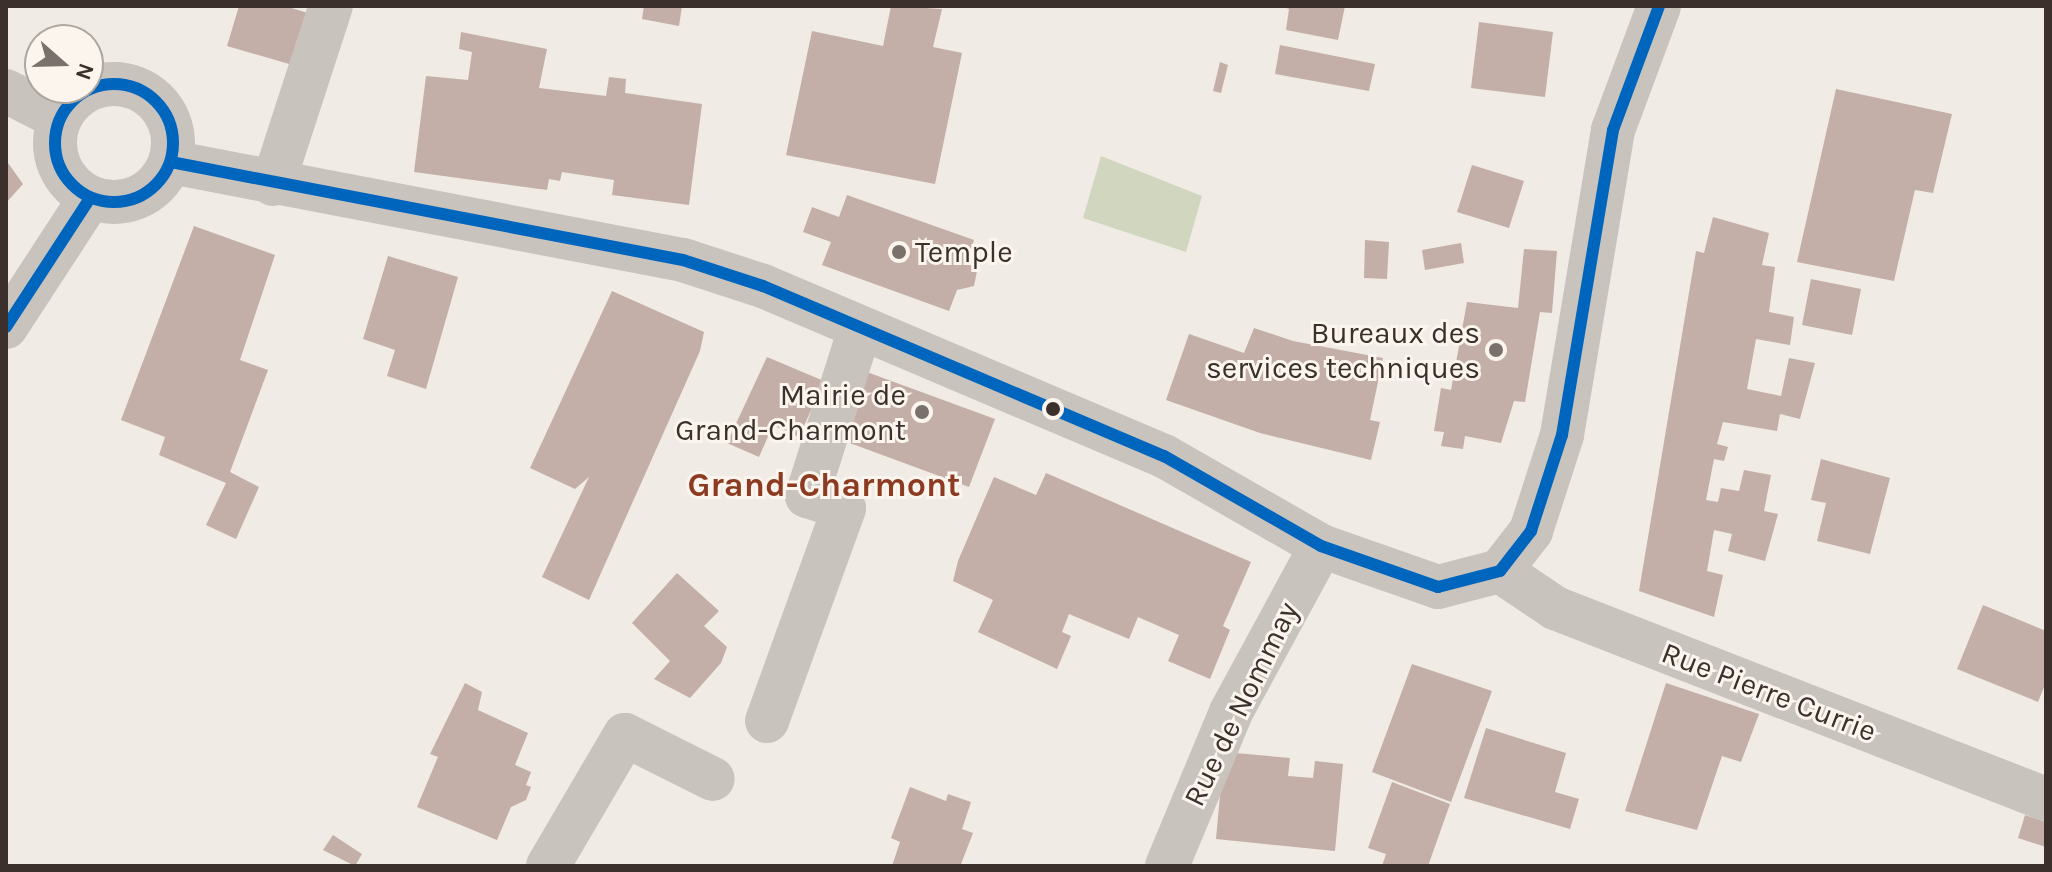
<!DOCTYPE html>
<html>
<head>
<meta charset="utf-8">
<style>
	body { margin:0 }
	#map { position:relative; width:2052px; height:872px; overflow:hidden; background:#f0ebe5; font-family:Karla,sans-serif }
	div>[style] { position:absolute }
	.green>* { inset:0; background:#d1d6bf }
	.building>* { inset:0; background:#c3afa7 }
	.minor>* { height:44px; margin:-22px; padding:0 22px; transform-origin:22px; border-radius:22px; background:#c9c3be }
	.minor>.ring { margin:-22px; padding:0; box-sizing:content-box; background:none; border:44px solid #c9c3be; border-radius:50% }
	.bus-1>* { height:12px; margin:-6px; padding:0 6px; transform-origin:6px; border-radius:6px; background:#0065bd }
	.bus-1>.ring { margin:-6px; padding:0; box-sizing:content-box; background:none; border:12px solid #0065bd; border-radius:50% }
	.dots>* { width:22px; height:22px; translate:-50% -50%; box-sizing:border-box; border:4px solid #fbf5ee; border-radius:50% }
	span { translate:-50% -50%; white-space:nowrap; text-align:center; line-height:1.15; -webkit-text-stroke:6px #fbf5ee; paint-order:stroke }
	.poi-label { font-size:30px; color:#3b302b }
	.left { translate:0 -50%; text-align:left }
	.right { translate:-100% -50%; text-align:right }
	.street-label { font-size:30px; color:#3b302b }
	.quarter-label { font-size:34px; color:#8c3b22; font-weight:700 }
	.frame { position:absolute; inset:0; border:8px solid #3b302b; pointer-events:none }
	.north { position:absolute; left:24px; top:24px; width:80px; height:80px; box-sizing:border-box; background:#fbf5ee; border:2px solid #aea6a0; border-radius:50%; rotate:110deg; font-size:22px; font-weight:700; line-height:32px; text-align:center; color:#3b302b }
	.north::after { content:''; display:block; margin:auto; width:28px; height:36px; background:#7a716c; clip-path:polygon(50% 0,100% 100%,50% 72%,0 100%) }
</style>
</head>
<body>
<div id="map">
	<div class="green">
		<i style="clip-path:polygon(1101px 156px,1202px 196px,1186px 252px,1083px 218px)"></i>
	</div>
	<div class="building">
		<i style="clip-path:polygon(239px 6px,285px 6px,311px 14px,296px 66px,227px 46px)"></i>
		<i style="clip-path:polygon(644px 6px,682px 6px,679px 26px,642px 19px)"></i>
		<i style="clip-path:polygon(891px 6px,942px 9px,933px 47px,962px 53px,935px 184px,786px 155px,812px 31px,883px 46px)"></i>
		<i style="clip-path:polygon(1281px 6px,1345px 6px,1338px 40px,1286px 30px,1289px 9px)"></i>
		<i style="clip-path:polygon(1479px 22px,1553px 32px,1545px 97px,1471px 88px)"></i>
		<i style="clip-path:polygon(461px 32px,547px 49px,539px 88px,606px 96px,609px 77px,626px 79px,625px 93px,702px 104px,689px 205px,612px 195px,614px 180px,562px 172px,560px 181px,549px 179px,547px 190px,414px 172px,426px 76px,468px 80px,472px 52px,459px 49px)"></i>
		<i style="clip-path:polygon(1280px 45px,1375px 64px,1369px 91px,1275px 74px)"></i>
		<i style="clip-path:polygon(1220px 62px,1228px 65px,1221px 93px,1213px 91px)"></i>
		<i style="clip-path:polygon(1836px 89px,1952px 114px,1933px 193px,1915px 190px,1894px 281px,1797px 262px)"></i>
		<i style="clip-path:polygon(6px 160px,23px 184px,6px 203px)"></i>
		<i style="clip-path:polygon(1472px 165px,1524px 181px,1509px 228px,1457px 212px)"></i>
		<i style="clip-path:polygon(847px 195px,974px 240px,967px 262px,977px 271px,974px 286px,957px 290px,949px 311px,822px 265px,831px 242px,803px 232px,812px 207px,839px 217px)"></i>
		<i style="clip-path:polygon(1713px 217px,1769px 233px,1762px 265px,1775px 267px,1769px 312px,1794px 317px,1790px 345px,1756px 339px,1747px 389px,1781px 396px,1789px 358px,1815px 363px,1800px 419px,1780px 414px,1777px 431px,1723px 422px,1717px 444px,1728px 447px,1724px 461px,1714px 459px,1706px 500px,1718px 502px,1721px 488px,1739px 491px,1744px 470px,1771px 475px,1764px 511px,1778px 514px,1765px 561px,1728px 551px,1732px 534px,1714px 530px,1707px 571px,1723px 575px,1714px 617px,1639px 591px,1696px 251px,1704px 253px)"></i>
		<i style="clip-path:polygon(194px 226px,275px 255px,240px 360px,268px 370px,230px 472px,259px 487px,236px 539px,206px 525px,226px 483px,159px 455px,165px 437px,121px 420px)"></i>
		<i style="clip-path:polygon(1365px 240px,1389px 242px,1387px 279px,1364px 278px)"></i>
		<i style="clip-path:polygon(1461px 243px,1464px 263px,1425px 270px,1422px 250px)"></i>
		<i style="clip-path:polygon(1524px 249px,1557px 251px,1552px 313px,1540px 312px,1525px 402px,1514px 401px,1501px 443px,1465px 436px,1463px 449px,1441px 446px,1444px 432px,1434px 431px,1441px 388px,1451px 390px,1467px 302px,1518px 308px)"></i>
		<i style="clip-path:polygon(388px 256px,458px 277px,426px 389px,387px 376px,395px 350px,363px 339px)"></i>
		<i style="clip-path:polygon(1811px 279px,1861px 289px,1852px 335px,1802px 325px)"></i>
		<i style="clip-path:polygon(612px 291px,704px 332px,700px 351px,589px 600px,542px 577px,589px 477px,575px 489px,530px 468px)"></i>
		<i style="clip-path:polygon(1254px 328px,1293px 341px,1383px 358px,1370px 420px,1380px 422px,1371px 460px,1260px 433px,1166px 400px,1189px 334px,1244px 353px)"></i>
		<i style="clip-path:polygon(767px 357px,824px 381px,799px 437px,773px 425px,759px 457px,727px 443px)"></i>
		<i style="clip-path:polygon(864px 371px,995px 419px,969px 487px,839px 439px)"></i>
		<i style="clip-path:polygon(1821px 459px,1890px 478px,1870px 554px,1817px 541px,1826px 503px,1811px 500px)"></i>
		<i style="clip-path:polygon(1046px 473px,1251px 562px,1223px 626px,1230px 630px,1210px 679px,1168px 661px,1179px 635px,1138px 617px,1129px 639px,1069px 614px,1062px 632px,1071px 636px,1057px 669px,978px 632px,993px 600px,953px 581px,958px 561px,994px 477px,1036px 495px)"></i>
		<i style="clip-path:polygon(677px 573px,719px 611px,704px 626px,727px 647px,721px 663px,690px 698px,654px 679px,670px 661px,632px 623px)"></i>
		<i style="clip-path:polygon(1983px 605px,2046px 631px,2046px 682px,2038px 702px,1957px 669px)"></i>
		<i style="clip-path:polygon(1412px 664px,1492px 691px,1451px 802px,1372px 772px)"></i>
		<i style="clip-path:polygon(465px 683px,482px 692px,478px 710px,528px 733px,515px 765px,531px 772px,526px 785px,531px 787px,526px 800px,511px 807px,497px 840px,417px 807px,438px 757px,430px 754px)"></i>
		<i style="clip-path:polygon(1666px 683px,1759px 714px,1741px 762px,1722px 756px,1697px 830px,1625px 811px)"></i>
		<i style="clip-path:polygon(1486px 728px,1566px 753px,1555px 792px,1579px 799px,1570px 829px,1464px 798px)"></i>
		<i style="clip-path:polygon(1224px 752px,1290px 758px,1288px 776px,1313px 778px,1315px 761px,1343px 764px,1335px 851px,1216px 839px)"></i>
		<i style="clip-path:polygon(1392px 782px,1450px 804px,1428px 866px,1382px 866px,1386px 854px,1368px 848px)"></i>
		<i style="clip-path:polygon(910px 787px,946px 801px,948px 794px,971px 802px,962px 829px,973px 833px,961px 864px,892px 866px,900px 842px,891px 838px)"></i>
		<i style="clip-path:polygon(2025px 815px,2046px 822px,2046px 847px,2018px 838px)"></i>
		<i style="clip-path:polygon(333px 835px,362px 854px,355px 866px,323px 850px)"></i>
	</div>
	<div class="minor">
		<i class="ring" style="left:55px;top:84px;width:74px;height:74px"></i>
		<i style="left:6px;top:91px;width:59px;rotate:27deg"></i>
		<i style="left:171px;top:162px;width:521px;rotate:10.84deg"></i>
		<i style="left:683px;top:260px;width:84px;rotate:18deg"></i>
		<i style="left:763px;top:286px;width:436px;rotate:23deg"></i>
		<i style="left:1164px;top:456px;width:181px;rotate:29.8deg"></i>
		<i style="left:1321px;top:546px;width:124px;rotate:19.3deg"></i>
		<i style="left:1438px;top:587px;width:64px;rotate:-14.5deg"></i>
		<i style="left:273px;top:184px;width:187px;rotate:-72deg"></i>
		<i style="left:6px;top:327px;width:154px;rotate:-56.9deg"></i>
		<i style="left:1500px;top:571px;width:66px;rotate:33.9deg"></i>
		<i style="left:1555px;top:608px;width:527px;rotate:21.26deg"></i>
		<i style="left:1500px;top:571px;width:51px;rotate:-52.2deg"></i>
		<i style="left:1531px;top:531px;width:101px;rotate:-72.1deg"></i>
		<i style="left:1562px;top:435px;width:309px;rotate:-80.5deg"></i>
		<i style="left:1613px;top:130px;width:132px;rotate:-69.6deg"></i>
		<i style="left:767px;top:721px;width:226px;rotate:-70.1deg"></i>
		<i style="left:844px;top:508px;width:39px;rotate:-162deg"></i>
		<i style="left:807px;top:496px;width:175px;rotate:-72.4deg"></i>
		<i style="left:548px;top:866px;width:152px;rotate:-59.6deg"></i>
		<i style="left:625px;top:735px;width:98px;rotate:26.6deg"></i>
		<i style="left:1167px;top:866px;width:167px;rotate:-67.4deg"></i>
		<i style="left:1231px;top:712px;width:189px;rotate:-61.5deg"></i>
	</div>
	<div class="bus-1">
		<i class="ring" style="left:55px;top:84px;width:106px;height:106px"></i>
		<i style="left:171px;top:162px;width:521px;rotate:10.84deg"></i>
		<i style="left:683px;top:260px;width:84px;rotate:18deg"></i>
		<i style="left:763px;top:286px;width:436px;rotate:23deg"></i>
		<i style="left:1164px;top:456px;width:181px;rotate:29.8deg"></i>
		<i style="left:1321px;top:546px;width:124px;rotate:19.3deg"></i>
		<i style="left:1438px;top:587px;width:64px;rotate:-14.5deg"></i>
		<i style="left:6px;top:327px;width:154px;rotate:-56.9deg"></i>
		<i style="left:1500px;top:571px;width:51px;rotate:-52.2deg"></i>
		<i style="left:1531px;top:531px;width:101px;rotate:-72.1deg"></i>
		<i style="left:1562px;top:435px;width:309px;rotate:-80.5deg"></i>
		<i style="left:1613px;top:130px;width:132px;rotate:-69.6deg"></i>
	</div>
	<div class="dots">
		<i style="left:899px;top:252px;background:#7a716c"></i>
		<i style="left:1496px;top:350px;background:#7a716c"></i>
		<i style="left:1053px;top:409px;background:#3b302b"></i>
		<i style="left:922px;top:412px;background:#7a716c"></i>
	</div>
	<div class="poi-label">
		<span class="left" style="left:915px;top:252px">Temple</span>
		<span class="right" style="left:1480px;top:350px">Bureaux des<br>services techniques</span>
		<span class="right" style="left:906px;top:412px">Mairie de<br>Grand-Charmont</span>
	</div>
	<div class="street-label">
		<span style="left:1769px;top:692px;rotate:21deg">Rue Pierre Currie</span>
		<span style="left:1241px;top:704px;rotate:-64deg">Rue de Nommay</span>
	</div>
	<div class="quarter-label">
		<span style="left:824px;top:486px">Grand-Charmont</span>
	</div>
	<div class="frame"></div>
	<div class="north">N</div>
</div>
</body>
</html>
